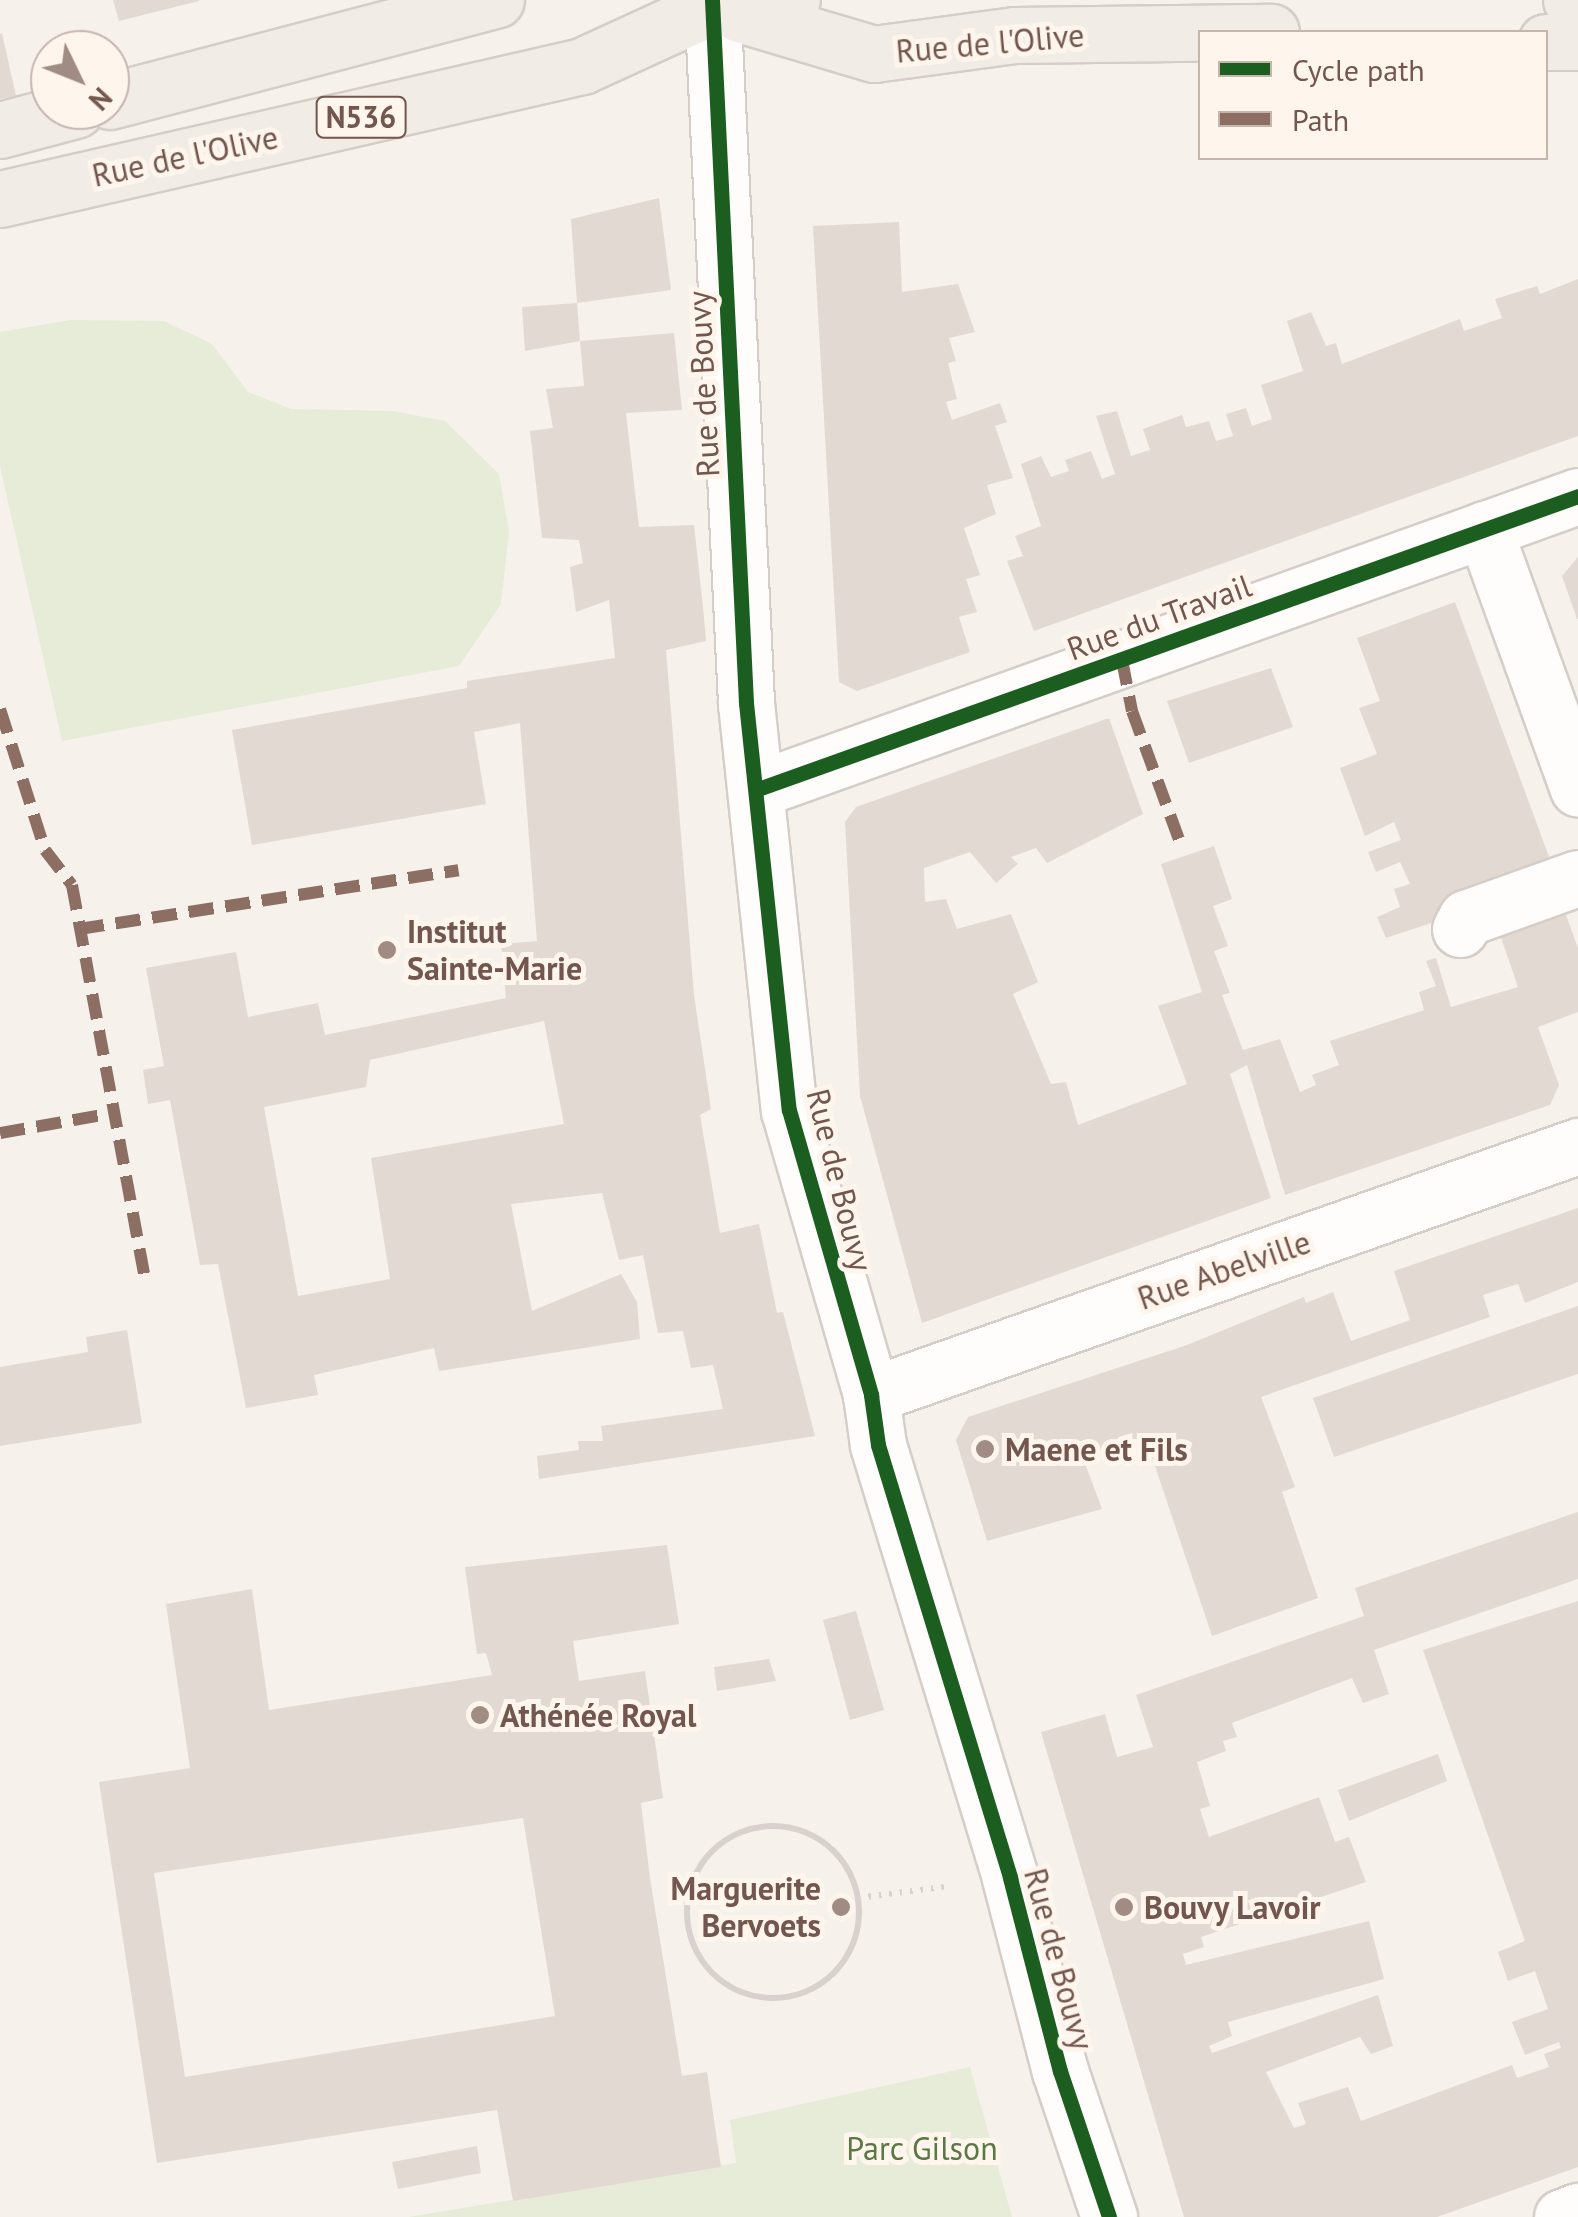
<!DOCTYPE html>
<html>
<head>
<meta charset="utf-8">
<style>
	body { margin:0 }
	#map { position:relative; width:1578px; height:2217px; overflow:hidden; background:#f6f1eb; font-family:"PT Sans",sans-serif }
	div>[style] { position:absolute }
	.green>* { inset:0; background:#e6ecd7 }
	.building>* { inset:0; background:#e2d9d3 }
	.path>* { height:6px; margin-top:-3px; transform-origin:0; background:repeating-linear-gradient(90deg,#d9d1ce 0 2.5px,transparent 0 10.5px) }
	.path>.ring { margin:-3px; padding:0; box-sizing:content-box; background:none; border:6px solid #d9d1ce; border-radius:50% }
	.roads { filter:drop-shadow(2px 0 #d5cdc8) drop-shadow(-2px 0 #d5cdc8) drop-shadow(0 2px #d5cdc8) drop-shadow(0 -2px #d5cdc8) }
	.minor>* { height:55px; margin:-27.5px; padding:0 27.5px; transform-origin:27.5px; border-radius:27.5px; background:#fefdfc }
	.major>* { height:55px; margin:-27.5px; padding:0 27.5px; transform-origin:27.5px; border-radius:27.5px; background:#f2ece6 }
	.quiet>* { height:12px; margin-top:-6px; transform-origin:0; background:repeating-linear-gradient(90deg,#8d6e63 0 25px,transparent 0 37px) }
	.cycleway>* { height:15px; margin:-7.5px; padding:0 7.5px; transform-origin:7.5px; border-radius:7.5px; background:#1b5e20 }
	.dots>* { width:28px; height:28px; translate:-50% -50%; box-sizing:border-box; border:5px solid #fef5ed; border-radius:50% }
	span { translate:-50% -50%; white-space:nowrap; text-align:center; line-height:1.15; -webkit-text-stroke:10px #fef5ed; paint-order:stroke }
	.shield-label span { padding:2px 8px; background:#fef5ed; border:2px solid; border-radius:8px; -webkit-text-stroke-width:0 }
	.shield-label { font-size:30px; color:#73564d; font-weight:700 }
	.street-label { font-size:32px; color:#73564d }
	.poi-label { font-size:32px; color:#73564d; font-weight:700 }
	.left { translate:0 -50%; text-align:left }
	.right { translate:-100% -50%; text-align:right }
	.park-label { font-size:32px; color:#5a7846 }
	.legend { position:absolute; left:1198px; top:30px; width:350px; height:130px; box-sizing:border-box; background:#fef5ed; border:2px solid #c6b5ad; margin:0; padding:12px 18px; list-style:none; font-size:30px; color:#73564d }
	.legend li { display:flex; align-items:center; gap:20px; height:50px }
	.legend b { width:50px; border:2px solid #c6b5ad }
	.north { position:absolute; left:30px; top:30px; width:100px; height:100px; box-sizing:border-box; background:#fef5ed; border:2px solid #c6b5ad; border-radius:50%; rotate:133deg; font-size:28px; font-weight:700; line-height:40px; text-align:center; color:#73564d }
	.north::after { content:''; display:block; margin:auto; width:35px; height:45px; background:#a18c84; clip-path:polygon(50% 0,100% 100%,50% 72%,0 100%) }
</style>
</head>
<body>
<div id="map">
	<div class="green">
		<i style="clip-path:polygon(71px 320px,164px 321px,212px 344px,248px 392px,291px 409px,393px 411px,445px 421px,499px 474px,509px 532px,501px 604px,459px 666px,62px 741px,0 466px,0 332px)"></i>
		<i style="clip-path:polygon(970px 2067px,1012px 2217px,409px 2217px,736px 2163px,730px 2120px)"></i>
	</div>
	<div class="building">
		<i style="clip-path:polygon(113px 0,199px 0,199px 1px,119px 21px)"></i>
		<i style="clip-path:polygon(2px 33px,16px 96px,0 99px,0 34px)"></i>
		<i style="clip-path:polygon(659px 198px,671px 290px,577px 303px,571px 219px)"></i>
		<i style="clip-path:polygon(899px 222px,902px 292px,958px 284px,975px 332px,949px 338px,956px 361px,948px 363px,957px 399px,946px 402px,952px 420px,1000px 403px,1007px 422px,995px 426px,1013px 478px,987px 485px,996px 514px,964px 528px,980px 575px,966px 579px,977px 612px,959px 617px,970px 652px,857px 691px,839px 682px,813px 226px)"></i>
		<i style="clip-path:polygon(1578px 279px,1578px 436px,1034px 631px,1007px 561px,1023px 556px,1015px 536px,1041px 526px,1021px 464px,1041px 456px,1051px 477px,1069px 471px,1065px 460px,1091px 451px,1102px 479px,1115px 474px,1096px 416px,1117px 411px,1131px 456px,1150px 450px,1143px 429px,1182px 415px,1186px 427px,1209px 421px,1216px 441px,1233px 436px,1226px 414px,1246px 408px,1252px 426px,1272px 419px,1261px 385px,1303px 371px,1287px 321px,1311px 312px,1326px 346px,1336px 343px,1342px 364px,1460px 319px,1464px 331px,1502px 318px,1495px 299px,1537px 286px,1540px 294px)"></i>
		<i style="clip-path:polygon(577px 303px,580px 341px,525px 351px,522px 307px)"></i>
		<i style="clip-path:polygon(evenodd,674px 333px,682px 410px,626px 413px,639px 527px,694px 525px,703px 607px,706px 641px,666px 650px,694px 995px,711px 1109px,700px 1115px,720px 1233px,759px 1224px,777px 1313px,783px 1312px,815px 1436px,539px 1479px,537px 1456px,579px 1450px,578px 1441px,603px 1441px,601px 1426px,723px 1409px,713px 1365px,691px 1368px,683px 1331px,658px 1333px,643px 1255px,619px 1260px,602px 1193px,511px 1204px,532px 1311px,621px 1274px,637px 1302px,640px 1339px,439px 1371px,434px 1348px,314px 1375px,318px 1395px,246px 1408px,218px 1264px,200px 1265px,170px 1100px,148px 1104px,143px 1070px,164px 1066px,146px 968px,236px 952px,248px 1017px,318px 1003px,325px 1035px,506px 998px,501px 944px,537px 941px,520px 723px,474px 732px,486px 804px,252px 845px,232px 730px,467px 688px,467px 681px,615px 658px,609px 600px,576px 612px,570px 567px,583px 563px,579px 540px,542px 538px,530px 431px,553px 428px,546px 389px,584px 386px,580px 341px,674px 333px,544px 1021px,564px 1124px,371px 1158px,390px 1279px,298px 1296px,264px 1107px,366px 1087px,370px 1060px,544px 1021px)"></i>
		<i style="clip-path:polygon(1578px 557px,1578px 619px,1577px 619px,1562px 576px)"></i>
		<i style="clip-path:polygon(1455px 602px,1558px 881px,1386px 938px,1377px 917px,1400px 907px,1394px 889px,1410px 884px,1400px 862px,1376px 872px,1368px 852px,1401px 840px,1394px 822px,1365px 836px,1340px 768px,1377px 754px,1359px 708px,1380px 701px,1357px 638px)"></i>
		<i style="clip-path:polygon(1271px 668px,1293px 727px,1189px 763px,1167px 701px)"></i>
		<i style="clip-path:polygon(1109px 718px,1143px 814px,1047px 863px,1036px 848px,1011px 857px,1018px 864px,996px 883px,970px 852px,924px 868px,925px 902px,946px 899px,957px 929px,1011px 914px,1038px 982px,1013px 994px,1051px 1084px,1066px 1082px,1078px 1125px,1187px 1084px,1158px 1006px,1202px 992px,1161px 864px,1214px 846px,1232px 899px,1213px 906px,1228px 946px,1214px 951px,1230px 993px,1222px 995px,1243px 1050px,1280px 1039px,1300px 1092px,1316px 1085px,1312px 1075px,1339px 1065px,1330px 1041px,1424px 1010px,1419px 992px,1436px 986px,1426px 961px,1436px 958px,1451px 1007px,1518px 987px,1493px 914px,1557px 890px,1578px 948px,1578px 1012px,1538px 1027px,1559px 1085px,1550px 1105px,1285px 1195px,1247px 1065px,1230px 1074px,1271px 1198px,922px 1323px,860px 1096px,845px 822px,856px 807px)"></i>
		<i style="clip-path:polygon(1578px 1208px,1578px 1282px,1525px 1303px,1518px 1284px,1483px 1295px,1490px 1317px,1261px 1397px,1295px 1487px,1282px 1492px,1318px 1598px,1212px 1636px,1145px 1436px,1083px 1458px,1102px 1509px,987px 1541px,956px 1440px,968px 1417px,1187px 1345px,1304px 1297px,1306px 1303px,1333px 1292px,1351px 1341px,1410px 1320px,1394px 1271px)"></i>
		<i style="clip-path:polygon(1578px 1306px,1578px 1374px,1334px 1457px,1313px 1398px)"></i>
		<i style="clip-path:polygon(127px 1330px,142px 1423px,0 1446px,0 1367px,88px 1352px,86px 1337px)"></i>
		<i style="clip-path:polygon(1578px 1512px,1578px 1579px,1374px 1650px,1389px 1694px,1363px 1703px,1352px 1678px,1232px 1723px,1237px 1737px,1223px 1741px,1226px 1751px,1197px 1762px,1210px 1806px,1200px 1809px,1209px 1837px,1319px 1797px,1335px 1842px,1349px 1837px,1366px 1882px,1201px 1937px,1204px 1947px,1183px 1954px,1186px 1965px,1369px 1921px,1384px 1979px,1228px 2022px,1232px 2036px,1209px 2046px,1212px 2053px,1378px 1995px,1393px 2046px,1371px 2054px,1360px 2037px,1266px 2072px,1294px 2128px,1306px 2124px,1298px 2103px,1348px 2087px,1361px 2121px,1512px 2065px,1517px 2078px,1549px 2067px,1544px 2054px,1561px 2048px,1559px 2042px,1525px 2055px,1512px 2022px,1548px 2009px,1535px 1971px,1508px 1981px,1498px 1952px,1525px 1941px,1423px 1650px,1578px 1601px,1578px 2167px,1437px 2217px,1184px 2217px,1041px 1732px,1105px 1714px,1117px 1757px,1153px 1747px,1136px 1695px,1364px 1616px,1355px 1588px)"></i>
		<i style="clip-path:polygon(evenodd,667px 1545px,679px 1624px,573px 1641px,579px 1681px,645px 1671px,663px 1798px,641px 1803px,650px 1878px,682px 2076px,707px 2072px,721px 2167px,513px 2201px,497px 2110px,157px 2163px,99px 1782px,190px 1768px,166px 1604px,252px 1589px,269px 1710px,492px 1675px,486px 1653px,477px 1654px,465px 1567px,667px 1545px,523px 1818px,555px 2016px,185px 2077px,154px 1873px,523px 1818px)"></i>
		<i style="clip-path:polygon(856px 1611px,884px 1710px,850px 1720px,823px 1620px)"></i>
		<i style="clip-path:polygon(769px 1659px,776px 1681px,717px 1691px,714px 1667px)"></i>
		<i style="clip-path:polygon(1438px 1754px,1447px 1781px,1349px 1821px,1338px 1790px)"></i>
		<i style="clip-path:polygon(477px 2146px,481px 2173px,398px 2189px,392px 2162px)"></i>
	</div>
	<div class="path">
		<i class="ring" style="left:687px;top:1826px;width:166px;height:166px"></i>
		<i style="left:858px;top:1898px;width:94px;rotate:-7.4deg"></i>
	</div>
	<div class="roads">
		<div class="minor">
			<i style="left:712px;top:0;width:704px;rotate:87.23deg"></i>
			<i style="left:746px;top:703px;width:409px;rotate:84deg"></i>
			<i style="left:789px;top:1110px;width:297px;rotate:73.9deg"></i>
			<i style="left:871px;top:1395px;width:50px;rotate:82deg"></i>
			<i style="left:878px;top:1445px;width:453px;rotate:73deg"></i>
			<i style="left:1010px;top:1878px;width:199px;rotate:75.5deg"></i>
			<i style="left:1060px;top:2071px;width:154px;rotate:71.4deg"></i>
			<i style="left:1484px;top:529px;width:276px;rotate:70.1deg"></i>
			<i style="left:758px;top:789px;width:871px;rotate:-19.66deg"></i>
			<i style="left:1460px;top:929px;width:13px;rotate:-61deg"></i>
			<i style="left:1466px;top:918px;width:119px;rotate:-19.7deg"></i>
			<i style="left:871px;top:1395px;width:750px;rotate:-19.4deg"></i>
			<i style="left:1562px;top:2217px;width:17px;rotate:-21deg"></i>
		</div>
		<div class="major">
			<i style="left:1571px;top:0;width:7px;rotate:16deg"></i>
			<i style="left:739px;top:14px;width:141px;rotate:16.5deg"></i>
			<i style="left:874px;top:54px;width:142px;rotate:-7.7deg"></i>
			<i style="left:1015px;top:35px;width:256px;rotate:-0.7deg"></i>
			<i style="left:1546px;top:42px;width:32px"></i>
			<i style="left:110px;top:101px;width:399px;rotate:-14.7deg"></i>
			<i style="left:0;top:130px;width:78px;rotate:-14.9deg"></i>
			<i style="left:0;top:199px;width:597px;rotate:-12.87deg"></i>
			<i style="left:582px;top:66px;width:144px;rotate:-24.6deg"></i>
			<i style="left:713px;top:6px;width:79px;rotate:-4.3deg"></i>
		</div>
	</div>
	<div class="quiet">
		<i style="left:1122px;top:660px;width:52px;rotate:78.9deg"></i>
		<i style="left:1132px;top:711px;width:146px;rotate:69.9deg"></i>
		<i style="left:0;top:709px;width:148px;rotate:72.3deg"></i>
		<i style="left:45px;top:850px;width:44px;rotate:52.4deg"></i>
		<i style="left:72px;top:885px;width:396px;rotate:79.5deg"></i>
		<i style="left:79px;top:929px;width:384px;rotate:-8.8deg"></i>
		<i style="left:0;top:1133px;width:116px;rotate:-10deg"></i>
	</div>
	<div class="cycleway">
		<i style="left:712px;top:0;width:704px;rotate:87.23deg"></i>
		<i style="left:746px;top:703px;width:409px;rotate:84deg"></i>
		<i style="left:789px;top:1110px;width:297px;rotate:73.9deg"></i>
		<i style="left:871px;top:1395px;width:50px;rotate:82deg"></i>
		<i style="left:878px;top:1445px;width:453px;rotate:73deg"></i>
		<i style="left:1010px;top:1878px;width:199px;rotate:75.5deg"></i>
		<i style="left:1060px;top:2071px;width:154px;rotate:71.4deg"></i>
		<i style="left:758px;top:789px;width:871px;rotate:-19.66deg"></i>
	</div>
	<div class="dots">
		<i style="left:387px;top:950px;background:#a18c84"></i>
		<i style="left:985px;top:1449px;background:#a18c84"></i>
		<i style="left:480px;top:1715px;background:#a18c84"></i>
		<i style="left:841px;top:1907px;background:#a18c84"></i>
		<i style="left:1124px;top:1907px;background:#a18c84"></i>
	</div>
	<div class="shield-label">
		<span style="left:361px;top:117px">N536</span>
	</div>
	<div class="street-label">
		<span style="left:990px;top:43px;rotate:-5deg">Rue de l'Olive</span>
		<span style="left:185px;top:156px;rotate:-12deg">Rue de l'Olive</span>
		<span style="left:703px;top:384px;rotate:-93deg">Rue de Bouvy</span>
		<span style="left:1159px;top:617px;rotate:-20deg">Rue du Travail</span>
		<span style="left:840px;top:1180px;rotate:76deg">Rue de Bouvy</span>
		<span style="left:1224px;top:1270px;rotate:-19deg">Rue Abelville</span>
		<span style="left:1059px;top:1959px;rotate:75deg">Rue de Bouvy</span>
	</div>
	<div class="poi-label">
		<span class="left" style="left:407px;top:950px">Institut<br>Sainte-Marie</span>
		<span class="left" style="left:1005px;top:1449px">Maene et Fils</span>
		<span class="left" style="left:500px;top:1715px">Athénée Royal</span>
		<span class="right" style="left:821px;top:1907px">Marguerite<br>Bervoets</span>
		<span class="left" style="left:1144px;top:1907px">Bouvy Lavoir</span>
	</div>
	<div class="park-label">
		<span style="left:922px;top:2148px">Parc Gilson</span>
	</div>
	<ul class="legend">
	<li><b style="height:12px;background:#1b5e20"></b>Cycle path</li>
	<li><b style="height:12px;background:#8d6e63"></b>Path</li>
	</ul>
	<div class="north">N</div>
</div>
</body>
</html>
